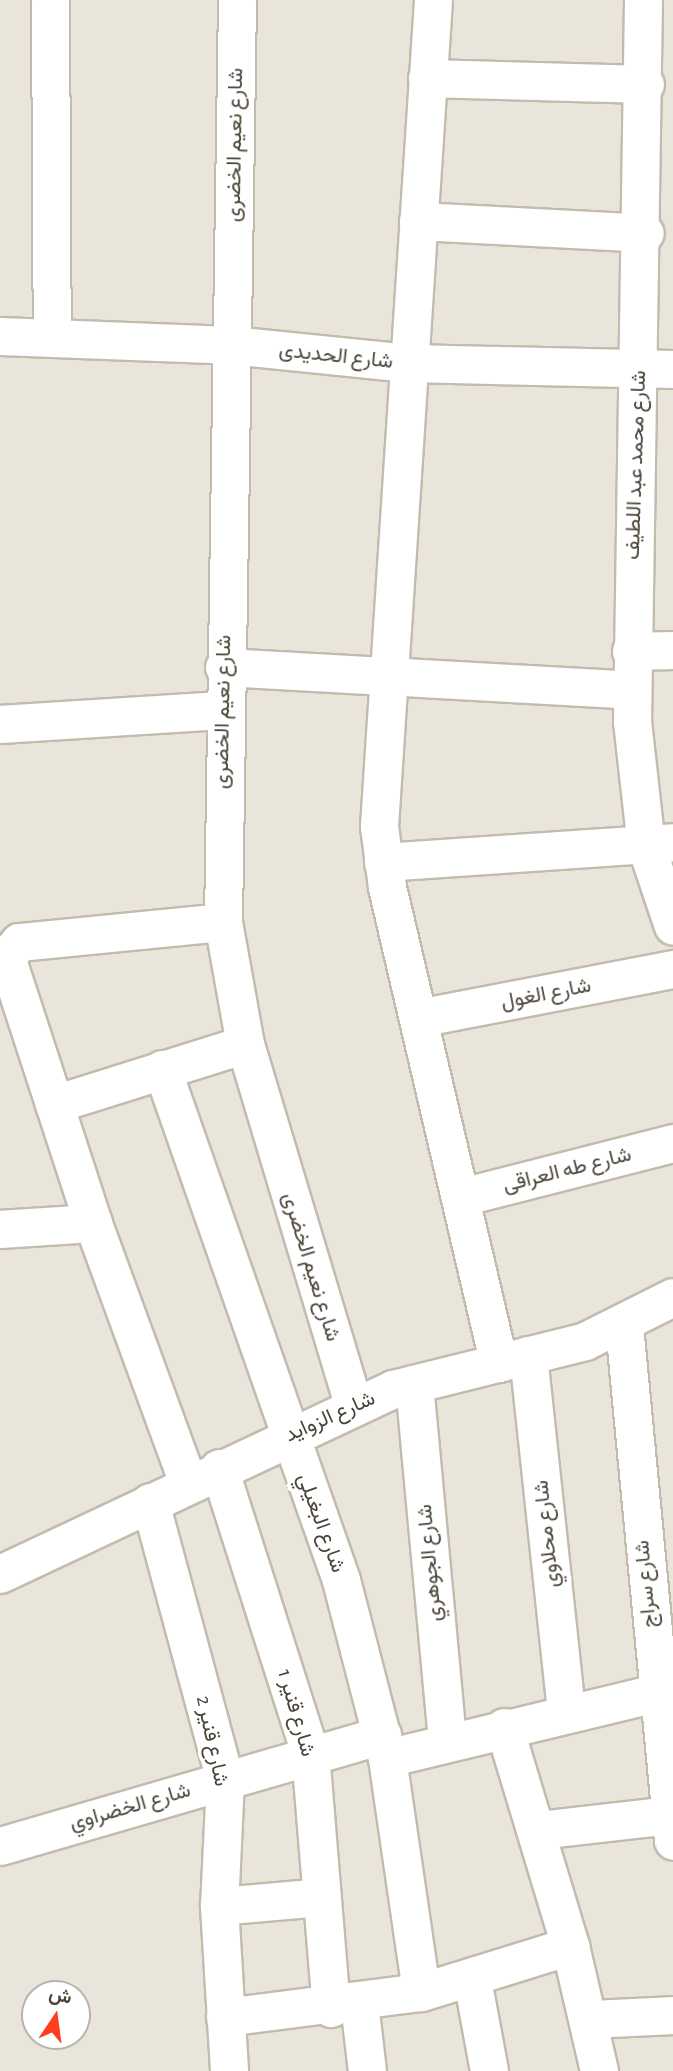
<!DOCTYPE html>
<html>
<head>
<meta charset="utf-8">
<style>
	body { margin:0 }
	#map { position:relative; width:673px; height:2071px; overflow:hidden; background:#f6f3ec; font-family:"Alegreya Sans",Vazirmatn,sans-serif }
	div>[style] { position:absolute }
	.residential>* { inset:0; background:#eae5da }
	.roads { filter:drop-shadow(2px 0 #c2bbae) drop-shadow(-2px 0 #c2bbae) drop-shadow(0 2px #c2bbae) drop-shadow(0 -2px #c2bbae) }
	.street>* { height:37px; margin:-18.5px; padding:0 18.5px; transform-origin:18.5px; border-radius:18.5px; background:#fff }
	span { translate:-50% -50%; white-space:nowrap; text-align:center; line-height:1.15; -webkit-text-stroke:7px #fff; paint-order:stroke }
	.street-label { font-size:21px; color:#4b4439 }
	.north { position:absolute; left:21px; top:1980px; width:70px; height:70px; box-sizing:border-box; background:#fff; border:2px solid #b7b4b0; border-radius:50%; rotate:13deg; font-size:19px; font-weight:700; line-height:28px; text-align:center; color:#4b4439 }
	.north::after { content:''; display:block; margin:auto; width:24px; height:32px; background:#fc3f1d; clip-path:polygon(50% 0,100% 100%,50% 72%,0 100%) }
</style>
</head>
<body>
<div id="map">
	<div class="residential">
		<i style="clip-path:polygon(evenodd,0 0,673px 0,673px 2071px,0 2071px,0 0,35px 1994px,77px 1994px,77px 2036px,35px 2036px,35px 1994px)"></i>
	</div>
	<div class="roads">
		<div class="street">
			<i style="left:50px;top:0;width:338px;rotate:89.7deg"></i>
			<i style="left:237px;top:0;width:922px;rotate:90.87deg"></i>
			<i style="left:223px;top:922px;width:124px;rotate:79.8deg"></i>
			<i style="left:245px;top:1044px;width:377px;rotate:73.3deg"></i>
			<i style="left:433px;top:0;width:828px;rotate:93.74deg"></i>
			<i style="left:379px;top:826px;width:62px;rotate:82.5deg"></i>
			<i style="left:387px;top:887px;width:489px;rotate:76.8deg"></i>
			<i style="left:643px;top:0;width:721px;rotate:90.87deg"></i>
			<i style="left:632px;top:721px;width:126px;rotate:83.6deg"></i>
			<i style="left:646px;top:846px;width:84px;rotate:71.4deg"></i>
			<i style="left:427px;top:78px;width:218px;rotate:1.6deg"></i>
			<i style="left:418px;top:221px;width:227px;rotate:3deg"></i>
			<i style="left:0;top:336px;width:231px;rotate:2.2deg"></i>
			<i style="left:231px;top:345px;width:178px;rotate:5.8deg"></i>
			<i style="left:408px;top:363px;width:265px;rotate:1.3deg"></i>
			<i style="left:631px;top:651px;width:42px;rotate:-1.4deg"></i>
			<i style="left:224px;top:667px;width:408px;rotate:3.2deg"></i>
			<i style="left:0;top:724px;width:223px;rotate:-3.6deg"></i>
			<i style="left:383px;top:862px;width:291px;rotate:-3.9deg"></i>
			<i style="left:418px;top:1018px;width:260px;rotate:-10.9deg"></i>
			<i style="left:162px;top:1069px;width:541px;rotate:70.69deg"></i>
			<i style="left:341px;top:1580px;width:184px;rotate:75.5deg"></i>
			<i style="left:387px;top:1758px;width:236px;rotate:81.7deg"></i>
			<i style="left:54px;top:1104px;width:200px;rotate:-17.4deg"></i>
			<i style="left:461px;top:1197px;width:219px;rotate:-14.3deg"></i>
			<i style="left:0;top:1229px;width:93px;rotate:-3.7deg"></i>
			<i style="left:624px;top:1326px;width:517px;rotate:84.56deg"></i>
			<i style="left:528px;top:1355px;width:359px;rotate:83.9deg"></i>
			<i style="left:414px;top:1384px;width:360px;rotate:84.7deg"></i>
			<i style="left:219px;top:1468px;width:299px;rotate:72.3deg"></i>
			<i style="left:310px;top:1753px;width:256px;rotate:85.3deg"></i>
			<i style="left:188px;top:1483px;width:277px;rotate:-110.1deg"></i>
			<i style="left:93px;top:1223px;width:280px;rotate:-108.1deg"></i>
			<i style="left:6px;top:957px;width:20px;rotate:-49deg"></i>
			<i style="left:19px;top:942px;width:205px;rotate:-5.6deg"></i>
			<i style="left:150px;top:1502px;width:288px;rotate:74.9deg"></i>
			<i style="left:225px;top:1780px;width:126px;rotate:92.7deg"></i>
			<i style="left:219px;top:1906px;width:165px;rotate:86.5deg"></i>
			<i style="left:0;top:1574px;width:434px;rotate:-25.2deg"></i>
			<i style="left:393px;top:1389px;width:198px;rotate:-14deg"></i>
			<i style="left:585px;top:1341px;width:98px;rotate:-26.6deg"></i>
			<i style="left:504px;top:1727px;width:229px;rotate:73.2deg"></i>
			<i style="left:570px;top:1946px;width:128px;rotate:76.9deg"></i>
			<i style="left:387px;top:1758px;width:294px;rotate:-13.6deg"></i>
			<i style="left:538px;top:1830px;width:133px;rotate:-6.5deg"></i>
			<i style="left:0;top:1846px;width:398px;rotate:-16.2deg"></i>
			<i style="left:219px;top:1906px;width:103px;rotate:-5deg"></i>
			<i style="left:472px;top:1979px;width:94px;rotate:79.5deg"></i>
			<i style="left:359px;top:2003px;width:68px;rotate:83.3deg"></i>
			<i style="left:225px;top:2017px;width:198px;rotate:-7.3deg"></i>
			<i style="left:421px;top:1992px;width:156px;rotate:-17.2deg"></i>
			<i style="left:589px;top:2019px;width:84px;rotate:-2.7deg"></i>
		</div>
	</div>
	<div class="street-label">
		<span style="left:235px;top:145px;rotate:-89deg">شارع نعيم الخضرى</span>
		<span style="left:336px;top:356px;rotate:6deg">شارع الحديدى</span>
		<span style="left:636px;top:465px;rotate:-88deg">شارع محمد عبد اللطيف</span>
		<span style="left:223px;top:712px;rotate:-89deg">شارع نعيم الخضرى</span>
		<span style="left:546px;top:994px;rotate:-11deg">شارع الغول</span>
		<span style="left:567px;top:1170px;rotate:-14deg">شارع طه العراقى</span>
		<span style="left:311px;top:1267px;rotate:73deg">شارع نعيم الخضرى</span>
		<span style="left:330px;top:1417px;rotate:-24deg">شارع الزوايد</span>
		<span style="left:321px;top:1523px;rotate:70deg">شارع البغيلي</span>
		<span style="left:547px;top:1534px;rotate:-96deg">شارع محلاوي</span>
		<span style="left:430px;top:1563px;rotate:-95deg">شارع الجوهري</span>
		<span style="left:646px;top:1584px;rotate:-95deg">شارع سراج</span>
		<span style="left:296px;top:1713px;rotate:74deg">شارع قنير 1</span>
		<span style="left:212px;top:1741px;rotate:78deg">شارع قنير 2</span>
		<span style="left:130px;top:1807px;rotate:-16deg">شارع الخضراوي</span>
	</div>
	<div class="north">ش</div>
</div>
</body>
</html>
